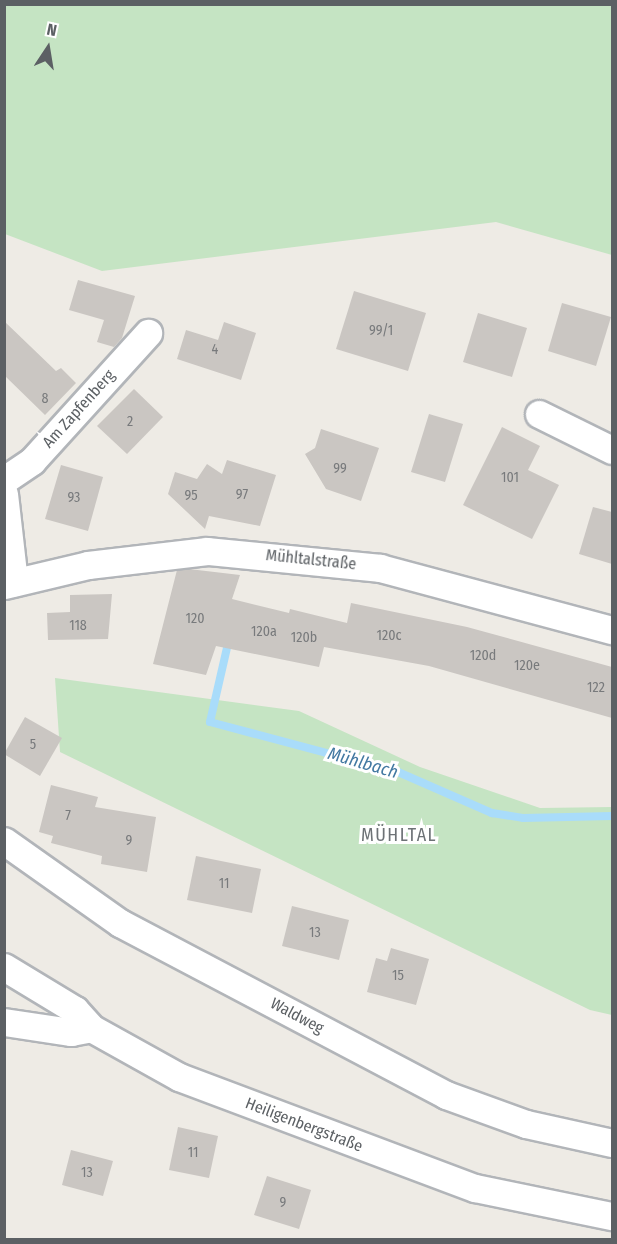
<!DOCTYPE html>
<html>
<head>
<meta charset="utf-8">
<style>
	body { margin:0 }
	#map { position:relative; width:617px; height:1244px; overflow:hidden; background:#eeebe5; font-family:"Fira Sans Condensed",sans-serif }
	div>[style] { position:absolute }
	.green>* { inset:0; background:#c5e4c3 }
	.stream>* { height:8px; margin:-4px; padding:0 4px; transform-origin:4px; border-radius:4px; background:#a9dcfa }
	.building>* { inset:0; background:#cac6c2 }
	.roads { filter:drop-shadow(2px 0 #b2b5b9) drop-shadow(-2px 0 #b2b5b9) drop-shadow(0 2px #b2b5b9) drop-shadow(0 -2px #b2b5b9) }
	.street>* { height:27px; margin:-13.5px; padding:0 13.5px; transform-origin:13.5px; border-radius:13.5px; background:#fff }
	span { translate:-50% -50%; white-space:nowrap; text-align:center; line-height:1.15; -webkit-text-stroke:6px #fff; paint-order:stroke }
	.number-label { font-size:14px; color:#787a7c }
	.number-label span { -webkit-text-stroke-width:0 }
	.street-label { font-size:16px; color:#5c6064 }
	.water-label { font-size:18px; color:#4379a2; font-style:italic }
	.neighbourhood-label { font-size:18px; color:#6d7276; letter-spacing:1.5px }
	.frame { position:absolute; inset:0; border:6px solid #5c6064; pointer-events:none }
	.north { position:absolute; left:18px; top:18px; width:60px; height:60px; -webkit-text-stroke:4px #fff; paint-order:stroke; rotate:12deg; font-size:16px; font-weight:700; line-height:24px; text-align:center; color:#5c6064 }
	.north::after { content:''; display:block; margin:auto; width:21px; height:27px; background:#5c6064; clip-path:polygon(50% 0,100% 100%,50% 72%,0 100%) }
</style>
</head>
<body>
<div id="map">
	<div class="green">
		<i style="clip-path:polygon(4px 5px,612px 5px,612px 255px,496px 222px,102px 271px,5px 234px)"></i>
		<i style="clip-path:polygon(55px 678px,299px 711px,420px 767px,540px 808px,612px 807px,612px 1015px,590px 1010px,60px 752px)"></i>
	</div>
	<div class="stream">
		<i style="left:229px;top:639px;width:85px;rotate:102.9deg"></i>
		<i style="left:210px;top:722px;width:195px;rotate:14.9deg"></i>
		<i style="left:398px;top:772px;width:103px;rotate:23.6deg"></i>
		<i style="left:492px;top:813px;width:31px;rotate:9deg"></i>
		<i style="left:523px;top:818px;width:89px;rotate:-1.3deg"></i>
	</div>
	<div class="building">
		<i style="clip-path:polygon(78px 280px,135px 296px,122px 338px,114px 347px,97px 342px,104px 320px,69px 310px)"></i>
		<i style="clip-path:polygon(354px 291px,426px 313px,408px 371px,336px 349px)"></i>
		<i style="clip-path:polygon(562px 303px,611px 317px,596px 366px,548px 351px)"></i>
		<i style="clip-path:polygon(478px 313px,527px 328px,512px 377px,463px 362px)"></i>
		<i style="clip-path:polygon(4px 321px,56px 371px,61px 368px,76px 383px,45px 415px,4px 375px)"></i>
		<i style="clip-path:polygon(224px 322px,256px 333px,241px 380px,177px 359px,186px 330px,218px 340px)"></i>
		<i style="clip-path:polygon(134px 389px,163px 417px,127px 454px,97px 426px)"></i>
		<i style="clip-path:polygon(429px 414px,463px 424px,445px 482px,411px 472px)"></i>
		<i style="clip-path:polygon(502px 427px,540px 446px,528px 470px,559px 485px,532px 539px,463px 505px)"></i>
		<i style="clip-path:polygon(321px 429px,379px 448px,361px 501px,326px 489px,305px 454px,315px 448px)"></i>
		<i style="clip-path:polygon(227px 460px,276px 475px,260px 526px,209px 516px,205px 529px,168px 494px,175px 472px,197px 479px,207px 464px,222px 474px)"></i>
		<i style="clip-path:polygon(61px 465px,103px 477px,88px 531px,45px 519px)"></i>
		<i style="clip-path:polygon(593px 507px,612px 512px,612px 564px,579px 554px)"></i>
		<i style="clip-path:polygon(189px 569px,240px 575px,232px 599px,289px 613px,290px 609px,347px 623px,351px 603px,467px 627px,612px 667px,612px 718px,429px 666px,324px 647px,319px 667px,216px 646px,206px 675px,153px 664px,177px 570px)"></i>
		<i style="clip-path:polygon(112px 594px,108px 639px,48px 640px,47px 613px,70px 612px,70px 595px)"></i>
		<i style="clip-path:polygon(25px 717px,62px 738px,40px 776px,4px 754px)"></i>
		<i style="clip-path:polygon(51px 785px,98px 797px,95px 807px,156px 817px,147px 872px,101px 864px,102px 856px,51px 843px,53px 836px,39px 832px)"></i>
		<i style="clip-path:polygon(196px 856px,261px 869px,252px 913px,187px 900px)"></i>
		<i style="clip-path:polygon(292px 906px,349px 920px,339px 960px,282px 946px)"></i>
		<i style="clip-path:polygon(391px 948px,429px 959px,416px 1005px,367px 992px,376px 958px,387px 961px)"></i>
		<i style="clip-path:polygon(178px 1127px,218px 1136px,209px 1178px,169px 1170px)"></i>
		<i style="clip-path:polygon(71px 1150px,113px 1161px,103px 1196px,62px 1185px)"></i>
		<i style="clip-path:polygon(267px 1176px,311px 1190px,299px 1229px,254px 1215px)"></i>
	</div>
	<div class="roads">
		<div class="street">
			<i style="left:539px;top:414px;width:81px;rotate:26.3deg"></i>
			<i style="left:4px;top:480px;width:34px;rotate:-34deg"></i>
			<i style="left:32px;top:461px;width:173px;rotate:-47.8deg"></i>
			<i style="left:4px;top:494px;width:89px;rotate:83.5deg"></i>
			<i style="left:4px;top:585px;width:86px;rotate:-13.4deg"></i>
			<i style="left:88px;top:565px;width:120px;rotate:-6.7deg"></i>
			<i style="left:207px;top:551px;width:174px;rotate:5.6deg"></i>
			<i style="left:380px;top:568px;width:240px;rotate:15deg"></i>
			<i style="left:4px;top:841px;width:142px;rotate:35.3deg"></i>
			<i style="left:120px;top:923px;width:369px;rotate:27.8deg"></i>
			<i style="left:446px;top:1095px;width:85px;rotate:19.9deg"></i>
			<i style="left:526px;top:1124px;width:88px;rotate:12.5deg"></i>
			<i style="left:4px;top:967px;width:83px;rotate:31.2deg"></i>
			<i style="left:75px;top:1010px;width:24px;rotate:48deg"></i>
			<i style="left:91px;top:1028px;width:101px;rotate:29.1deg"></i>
			<i style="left:179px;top:1077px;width:316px;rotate:20.6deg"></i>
			<i style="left:475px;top:1188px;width:140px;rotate:11.6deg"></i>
			<i style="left:4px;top:1022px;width:68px;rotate:8.5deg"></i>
			<i style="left:71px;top:1032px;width:20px;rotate:-11deg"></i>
		</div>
	</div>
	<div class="number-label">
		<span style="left:381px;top:331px">99/1</span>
		<span style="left:215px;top:350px">4</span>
		<span style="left:45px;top:399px">8</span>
		<span style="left:130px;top:422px">2</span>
		<span style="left:340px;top:469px">99</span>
		<span style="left:510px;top:478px">101</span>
		<span style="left:242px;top:495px">97</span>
		<span style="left:191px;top:496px">95</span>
		<span style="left:74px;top:498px">93</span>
		<span style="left:195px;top:619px">120</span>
		<span style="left:78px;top:626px">118</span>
		<span style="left:264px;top:632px">120a</span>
		<span style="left:389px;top:636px">120c</span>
		<span style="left:304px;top:638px">120b</span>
		<span style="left:483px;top:656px">120d</span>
		<span style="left:527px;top:666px">120e</span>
		<span style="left:596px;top:688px">122</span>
		<span style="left:33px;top:745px">5</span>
		<span style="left:68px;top:816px">7</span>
		<span style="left:129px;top:841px">9</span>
		<span style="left:224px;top:884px">11</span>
		<span style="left:315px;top:933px">13</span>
		<span style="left:398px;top:976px">15</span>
		<span style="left:193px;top:1153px">11</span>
		<span style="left:87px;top:1173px">13</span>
		<span style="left:283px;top:1203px">9</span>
	</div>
	<div class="street-label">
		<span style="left:79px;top:409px;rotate:-48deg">Am Zapfenberg</span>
		<span style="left:311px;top:560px;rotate:6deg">Mühltalstraße</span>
		<span style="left:297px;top:1016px;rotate:28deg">Waldweg</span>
		<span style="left:304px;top:1125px;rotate:21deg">Heiligenbergstraße</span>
	</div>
	<div class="water-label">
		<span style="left:363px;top:763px;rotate:16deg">Mühlbach</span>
	</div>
	<div class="neighbourhood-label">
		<span style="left:399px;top:835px">MÜHLTAL</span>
	</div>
	<div class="frame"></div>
	<div class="north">N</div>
</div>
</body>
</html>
